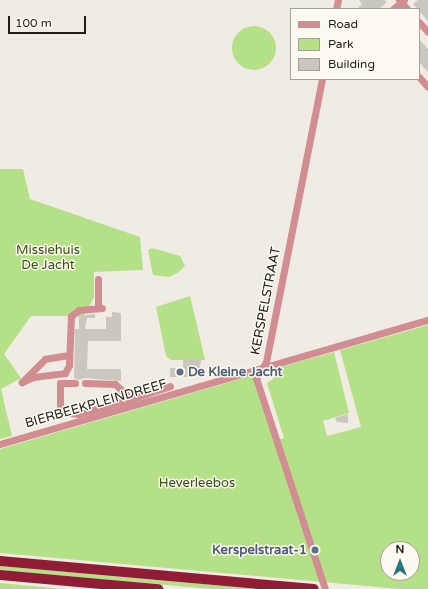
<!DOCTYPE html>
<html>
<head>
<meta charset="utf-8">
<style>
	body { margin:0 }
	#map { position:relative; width:428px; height:589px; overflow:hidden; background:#f0ebe3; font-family:"Varela Round",sans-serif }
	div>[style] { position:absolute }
	.green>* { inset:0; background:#b4e087 }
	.round { border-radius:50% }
	.building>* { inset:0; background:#cbc6be }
	.minor>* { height:7px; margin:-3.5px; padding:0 3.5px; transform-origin:3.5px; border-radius:3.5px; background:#d18d92 }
	.highway>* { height:10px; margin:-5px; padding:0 5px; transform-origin:5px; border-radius:5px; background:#901d35 }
	.dots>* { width:11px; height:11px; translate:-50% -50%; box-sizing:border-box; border:2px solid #fdf9f0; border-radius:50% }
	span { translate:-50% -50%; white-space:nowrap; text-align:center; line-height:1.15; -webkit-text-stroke:3px #fdf9f0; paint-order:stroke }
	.park-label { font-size:13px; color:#355011 }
	.street-label { font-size:13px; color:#1e1d1a }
	.service-label { font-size:13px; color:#4e5e75; font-weight:700 }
	.left { translate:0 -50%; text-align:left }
	.right { translate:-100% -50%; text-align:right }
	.legend { position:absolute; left:290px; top:8px; width:130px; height:72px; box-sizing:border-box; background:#fdf9f0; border:1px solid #a4a19a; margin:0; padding:5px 7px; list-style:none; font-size:12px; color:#1e1d1a }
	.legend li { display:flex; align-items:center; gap:8px; height:20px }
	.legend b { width:20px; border:1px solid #a4a19a }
	.north { position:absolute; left:380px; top:541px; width:40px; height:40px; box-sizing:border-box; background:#fdf9f0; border:1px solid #a4a19a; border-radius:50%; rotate:0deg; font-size:11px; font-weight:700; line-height:16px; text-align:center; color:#1e1d1a }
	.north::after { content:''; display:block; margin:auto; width:14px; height:18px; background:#2b737d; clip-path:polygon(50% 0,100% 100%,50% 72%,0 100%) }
	.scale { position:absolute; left:8px; top:16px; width:78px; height:18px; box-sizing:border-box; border:2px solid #1e1d1a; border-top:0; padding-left:5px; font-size:12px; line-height:14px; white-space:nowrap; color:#1e1d1a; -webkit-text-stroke:3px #fdf9f0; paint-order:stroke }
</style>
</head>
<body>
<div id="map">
	<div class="green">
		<i class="round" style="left:232px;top:26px;width:44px;height:44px"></i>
		<i style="clip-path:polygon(0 169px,23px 169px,30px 199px,140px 237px,143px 270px,94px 272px,94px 297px,84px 316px,31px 316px,4px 354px,21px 378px,1px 389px,12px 436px,0 439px)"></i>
		<i style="clip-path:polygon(152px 248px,180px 256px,185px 266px,179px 272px,169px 277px,153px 275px,148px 250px)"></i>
		<i style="clip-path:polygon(190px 296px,205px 360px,171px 360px,166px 356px,156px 307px)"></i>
		<i style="clip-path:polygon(evenodd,428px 325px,428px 589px,400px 589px,0 553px,0 449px,254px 375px,274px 441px,284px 438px,267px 383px,274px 378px,274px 369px,334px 352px,349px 413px,323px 421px,327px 436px,361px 427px,340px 350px,428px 325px,388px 549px,412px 549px,412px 573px,388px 573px,388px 549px)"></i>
		<i style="clip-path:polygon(0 566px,259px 589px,211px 589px,0 570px)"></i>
		<i style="clip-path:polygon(0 583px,64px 589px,0 589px)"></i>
	</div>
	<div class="building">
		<i style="clip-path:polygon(359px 0,384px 0,387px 2px,379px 9px,357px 9px,362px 4px)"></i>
		<i style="clip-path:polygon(418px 0,428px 0,428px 21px,413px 4px)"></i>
		<i style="clip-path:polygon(419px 39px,428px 49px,428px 72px,419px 62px)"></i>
		<i style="clip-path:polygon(112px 312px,121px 313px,121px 341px,88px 341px,87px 369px,121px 369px,121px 381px,85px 378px,79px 380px,74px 378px,75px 329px,79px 329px,79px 316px,95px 314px,95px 318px,87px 318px,85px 329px,106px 329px,106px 317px,112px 317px)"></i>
		<i style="clip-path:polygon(183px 360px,201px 360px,200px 368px,190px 368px,190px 377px,170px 377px,170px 368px,183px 368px)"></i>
		<i style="clip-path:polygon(348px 414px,348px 423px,337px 422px,335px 418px)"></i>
	</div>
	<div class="minor">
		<i style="left:399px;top:0;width:12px;rotate:48deg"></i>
		<i style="left:336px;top:9px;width:9px;rotate:-77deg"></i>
		<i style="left:393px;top:9px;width:14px;rotate:-39deg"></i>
		<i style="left:419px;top:22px;width:13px;rotate:48deg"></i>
		<i style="left:419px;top:77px;width:13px;rotate:48deg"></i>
		<i style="left:322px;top:79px;width:288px;rotate:101.2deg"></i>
		<i style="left:266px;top:362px;width:19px;rotate:122deg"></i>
		<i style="left:256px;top:378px;width:222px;rotate:71.9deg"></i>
		<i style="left:98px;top:308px;width:29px;rotate:-90deg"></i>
		<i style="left:69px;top:355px;width:24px;rotate:171deg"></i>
		<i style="left:45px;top:359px;width:33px;rotate:135deg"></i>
		<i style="left:22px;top:382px;width:12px;rotate:-24deg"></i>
		<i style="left:33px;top:377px;width:32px;rotate:-7deg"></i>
		<i style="left:65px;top:373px;width:9px;rotate:-63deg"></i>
		<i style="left:69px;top:365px;width:49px;rotate:-87.7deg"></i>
		<i style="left:71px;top:316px;width:10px;rotate:-37deg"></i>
		<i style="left:79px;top:310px;width:23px;rotate:-5deg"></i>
		<i style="left:75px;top:383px;width:15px;rotate:180deg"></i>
		<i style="left:60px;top:383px;width:29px;rotate:90deg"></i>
		<i style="left:60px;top:412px;width:19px;rotate:6deg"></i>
		<i style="left:79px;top:414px;width:54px;rotate:-16.1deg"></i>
		<i style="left:85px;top:383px;width:30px;rotate:2deg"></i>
		<i style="left:115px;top:384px;width:22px;rotate:43deg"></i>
		<i style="left:131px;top:399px;width:41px;rotate:-18.4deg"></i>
		<i style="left:0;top:444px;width:446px;rotate:-16.2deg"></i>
	</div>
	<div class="highway">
		<i style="left:0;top:561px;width:315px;rotate:5.1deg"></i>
		<i style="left:0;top:575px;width:159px;rotate:5.1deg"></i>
	</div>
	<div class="dots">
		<i style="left:180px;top:372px;background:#5c6f8a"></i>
		<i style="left:315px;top:550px;background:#5c6f8a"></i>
	</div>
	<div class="park-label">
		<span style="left:48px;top:258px">Missiehuis<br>De Jacht</span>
		<span style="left:197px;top:483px">Heverleebos</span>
	</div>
	<div class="street-label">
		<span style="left:266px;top:301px;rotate:-79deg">KERSPELSTRAAT</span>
		<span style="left:96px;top:404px;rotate:-16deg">BIERBEEKPLEINDREEF</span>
	</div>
	<div class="service-label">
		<span class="left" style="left:188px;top:372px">De Kleine Jacht</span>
		<span class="right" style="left:307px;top:550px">Kerspelstraat-1</span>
	</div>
	<ul class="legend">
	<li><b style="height:5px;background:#d18d92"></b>Road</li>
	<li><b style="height:11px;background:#b4e087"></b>Park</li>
	<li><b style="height:11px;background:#cbc6be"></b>Building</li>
	</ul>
	<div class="north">N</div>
	<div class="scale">100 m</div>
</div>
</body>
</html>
